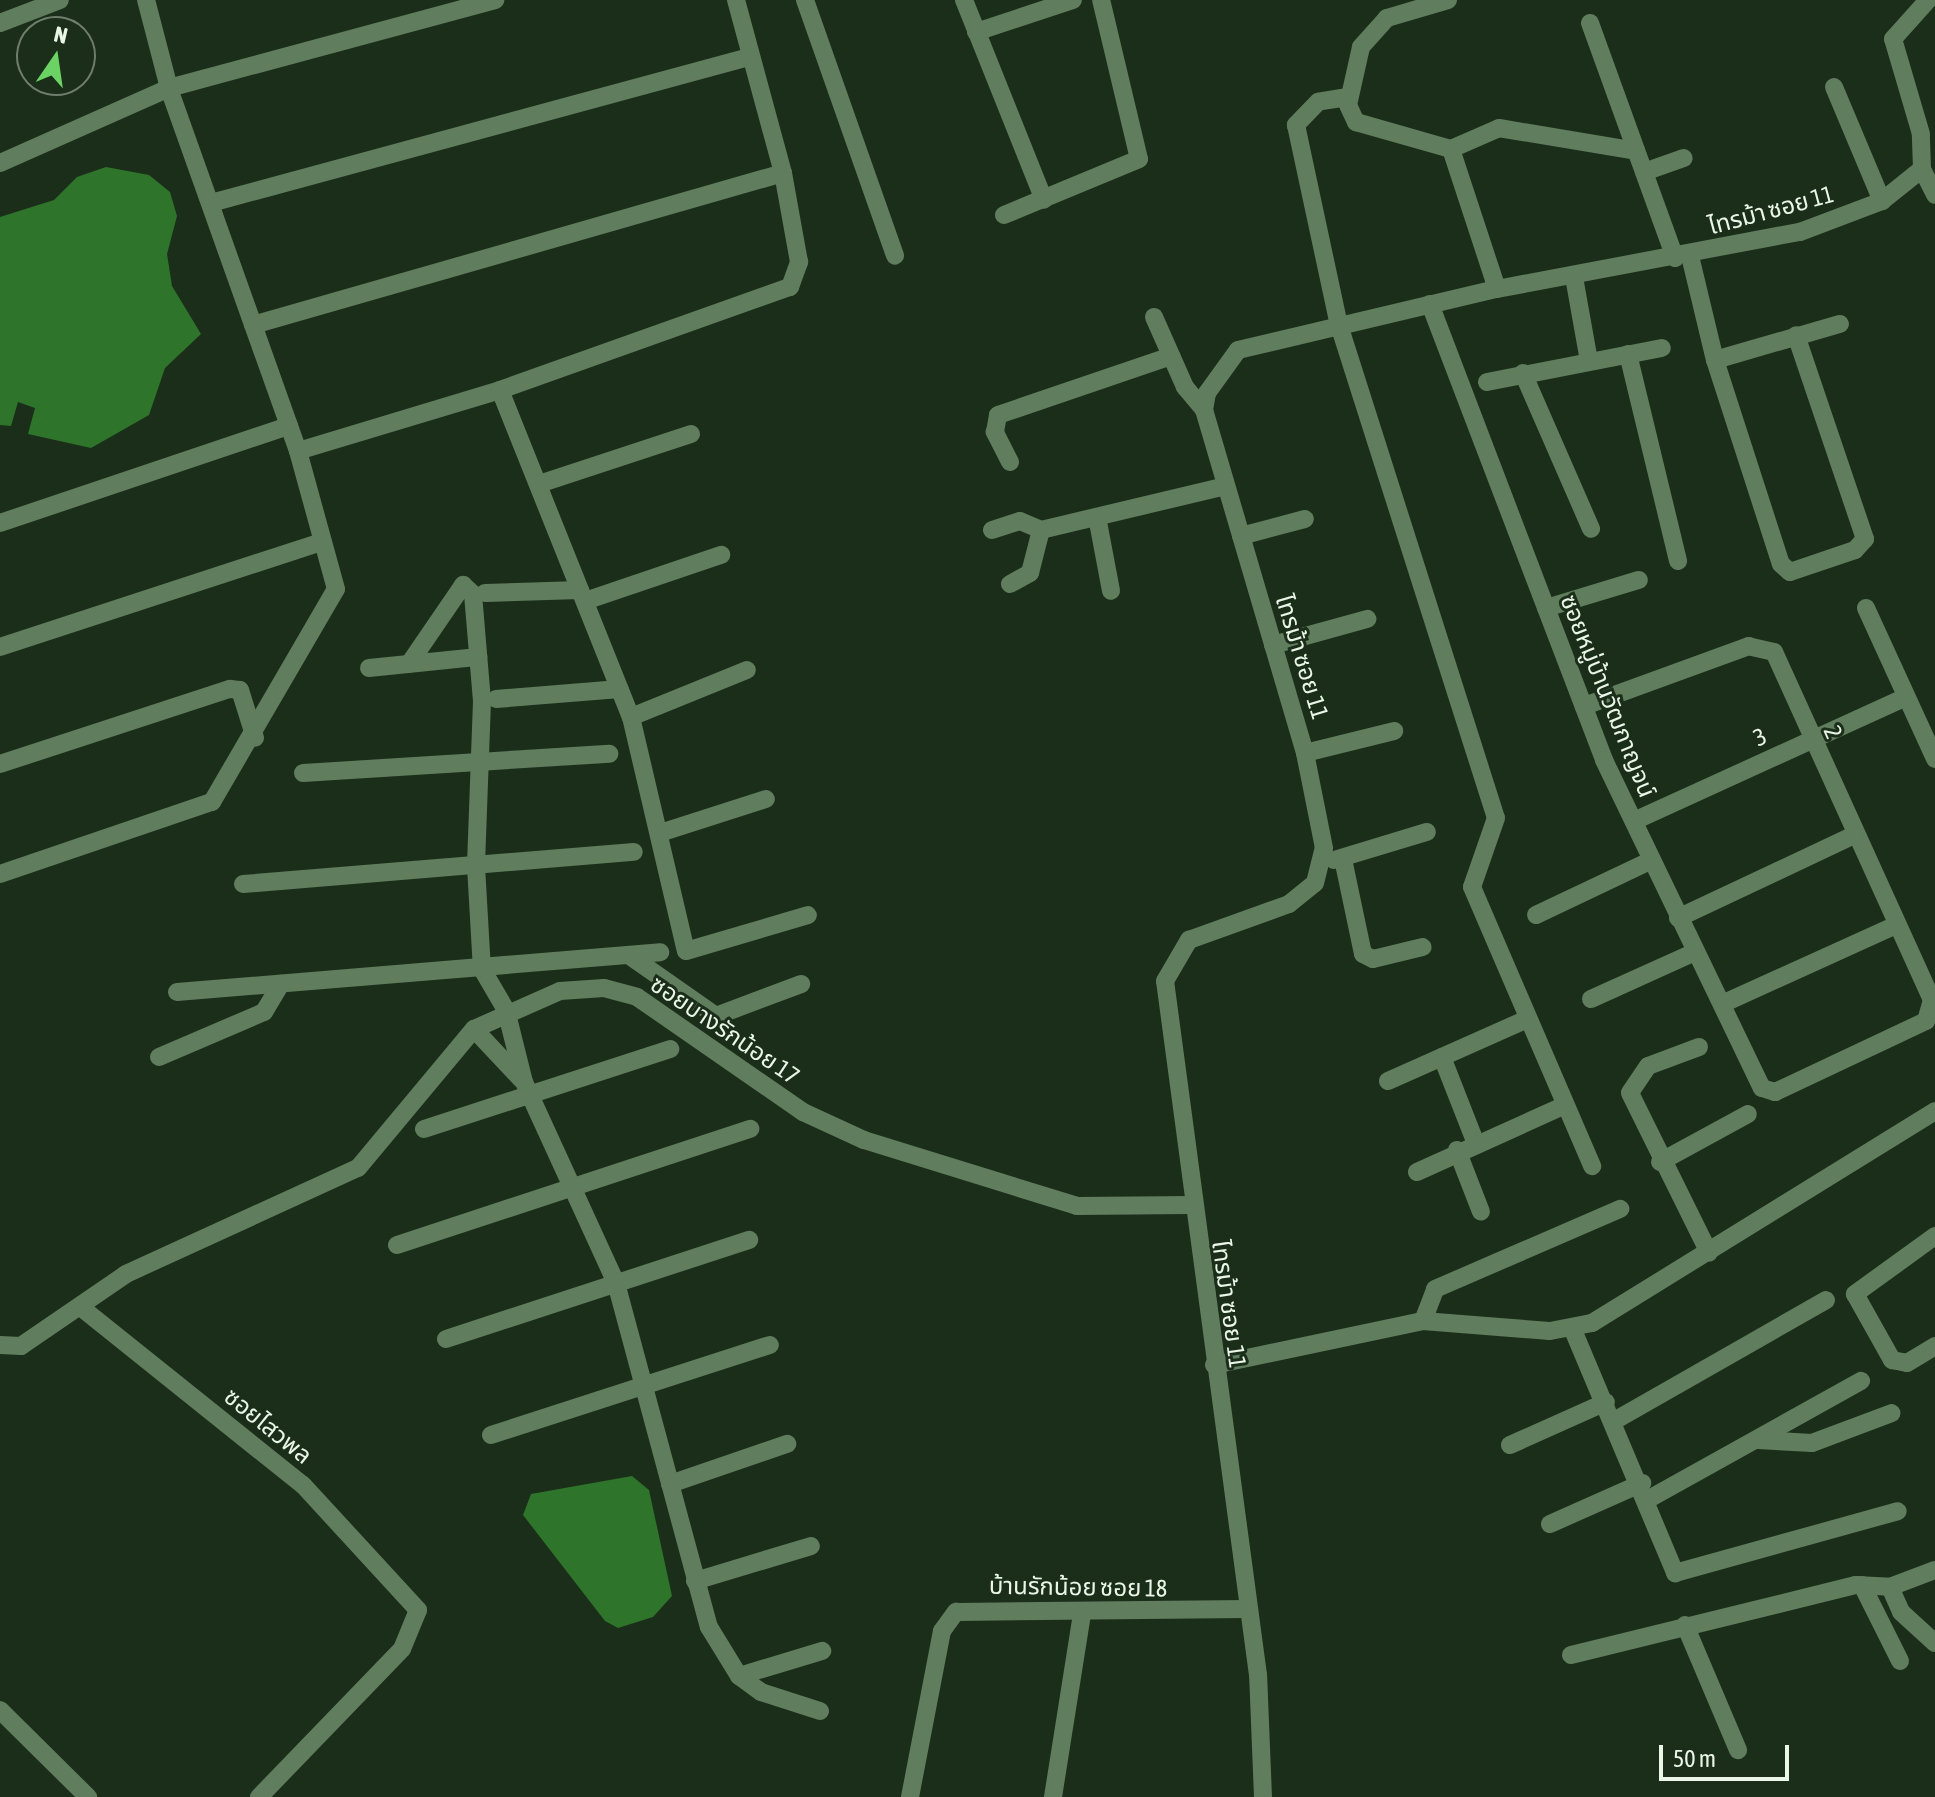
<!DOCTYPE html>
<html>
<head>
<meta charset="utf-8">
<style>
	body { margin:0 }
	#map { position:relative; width:1935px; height:1797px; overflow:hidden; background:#1b2e19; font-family:"Asap Condensed","Noto Sans Thai",sans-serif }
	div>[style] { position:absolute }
	.water>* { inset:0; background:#2e742b }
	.minor>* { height:18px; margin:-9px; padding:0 9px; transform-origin:9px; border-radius:9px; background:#607d5e }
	span { translate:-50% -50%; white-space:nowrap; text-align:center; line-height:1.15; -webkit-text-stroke:6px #1b2e19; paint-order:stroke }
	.street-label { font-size:24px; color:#eaf6e8 }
	.north { position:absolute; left:16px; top:16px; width:80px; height:80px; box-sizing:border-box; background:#1b2e19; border:2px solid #6e7e6c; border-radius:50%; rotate:13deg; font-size:22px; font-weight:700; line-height:32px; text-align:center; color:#eaf6e8 }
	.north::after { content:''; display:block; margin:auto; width:28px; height:36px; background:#6ad364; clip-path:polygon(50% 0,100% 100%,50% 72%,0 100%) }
	.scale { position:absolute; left:1659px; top:1745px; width:130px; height:36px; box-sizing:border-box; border:4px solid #eaf6e8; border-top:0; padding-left:10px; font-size:24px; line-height:28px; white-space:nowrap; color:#eaf6e8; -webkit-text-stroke:6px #1b2e19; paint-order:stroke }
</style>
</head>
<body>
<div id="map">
	<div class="water">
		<i style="clip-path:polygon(106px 167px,149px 175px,170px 192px,177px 216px,167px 254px,172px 286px,201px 334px,165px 368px,149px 415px,91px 448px,28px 434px,35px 408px,18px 402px,11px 426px,0 425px,0 217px,54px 200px,77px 177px)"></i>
		<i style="clip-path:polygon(632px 1476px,649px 1490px,672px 1596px,653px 1617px,618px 1628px,605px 1621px,523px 1515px,531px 1494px)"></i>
	</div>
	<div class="minor">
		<i style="left:805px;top:0;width:271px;rotate:70.6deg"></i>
		<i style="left:964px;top:0;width:215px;rotate:68.2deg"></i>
		<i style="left:1448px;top:0;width:64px;rotate:163.6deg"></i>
		<i style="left:1387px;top:18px;width:39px;rotate:132deg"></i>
		<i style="left:1361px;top:47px;width:59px;rotate:102.6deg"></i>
		<i style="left:1348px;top:105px;width:19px;rotate:65deg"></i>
		<i style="left:1356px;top:122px;width:99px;rotate:15.9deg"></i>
		<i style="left:1451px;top:149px;width:147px;rotate:71.8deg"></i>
		<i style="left:0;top:23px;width:64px;rotate:-21deg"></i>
		<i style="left:1590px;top:23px;width:250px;rotate:70.1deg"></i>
		<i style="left:976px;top:32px;width:102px;rotate:-18.3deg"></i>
		<i style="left:1834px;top:87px;width:124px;rotate:67.2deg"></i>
		<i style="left:1348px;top:97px;width:30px;rotate:171deg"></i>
		<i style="left:1318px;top:102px;width:32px;rotate:134deg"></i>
		<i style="left:1296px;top:125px;width:205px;rotate:77.9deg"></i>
		<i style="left:1339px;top:325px;width:517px;rotate:72.34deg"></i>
		<i style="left:1496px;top:818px;width:73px;rotate:109.2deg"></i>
		<i style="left:1472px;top:887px;width:304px;rotate:66.7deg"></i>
		<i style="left:1451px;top:149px;width:52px;rotate:-23.6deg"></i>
		<i style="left:1499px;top:128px;width:139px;rotate:9.5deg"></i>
		<i style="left:0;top:163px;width:185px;rotate:-23.9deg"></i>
		<i style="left:169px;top:88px;width:338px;rotate:-15.1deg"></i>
		<i style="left:1922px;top:169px;width:29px;rotate:63deg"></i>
		<i style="left:1644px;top:172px;width:42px;rotate:-19.3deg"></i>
		<i style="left:211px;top:203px;width:557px;rotate:-15.18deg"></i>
		<i style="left:1004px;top:215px;width:146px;rotate:-22.5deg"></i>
		<i style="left:1139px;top:159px;width:163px;rotate:-103.4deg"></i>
		<i style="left:1690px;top:256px;width:107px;rotate:76.5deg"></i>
		<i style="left:1715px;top:360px;width:214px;rotate:72.1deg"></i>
		<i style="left:1781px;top:564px;width:12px;rotate:42deg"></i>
		<i style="left:1790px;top:572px;width:69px;rotate:-18.7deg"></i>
		<i style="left:1855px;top:550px;width:15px;rotate:-48deg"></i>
		<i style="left:1865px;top:539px;width:215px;rotate:-108.7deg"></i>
		<i style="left:1574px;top:277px;width:85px;rotate:79.9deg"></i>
		<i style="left:1430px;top:304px;width:488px;rotate:69.1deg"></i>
		<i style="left:1604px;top:760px;width:364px;rotate:64.3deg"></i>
		<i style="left:1762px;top:1088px;width:14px;rotate:17deg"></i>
		<i style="left:1775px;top:1092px;width:167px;rotate:-25.2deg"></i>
		<i style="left:1926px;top:1021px;width:22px;rotate:-74deg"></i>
		<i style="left:1932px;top:1000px;width:382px;rotate:-114.4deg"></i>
		<i style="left:1774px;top:652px;width:26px;rotate:-167deg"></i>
		<i style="left:1749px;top:646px;width:176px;rotate:160deg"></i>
		<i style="left:1154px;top:317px;width:77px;rotate:66.1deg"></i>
		<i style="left:1185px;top:387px;width:30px;rotate:50deg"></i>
		<i style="left:253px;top:325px;width:551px;rotate:-16deg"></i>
		<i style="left:1628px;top:354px;width:213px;rotate:76.4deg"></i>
		<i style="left:1715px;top:360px;width:130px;rotate:-16.1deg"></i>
		<i style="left:1523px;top:373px;width:170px;rotate:66.4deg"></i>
		<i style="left:1487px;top:382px;width:178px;rotate:-11deg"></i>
		<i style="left:500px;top:390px;width:352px;rotate:68.2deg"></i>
		<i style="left:631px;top:717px;width:240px;rotate:76.8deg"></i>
		<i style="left:686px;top:951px;width:127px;rotate:-16.4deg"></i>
		<i style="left:298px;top:451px;width:211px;rotate:-16.8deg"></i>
		<i style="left:500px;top:390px;width:308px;rotate:-19.6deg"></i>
		<i style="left:790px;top:287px;width:27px;rotate:-70deg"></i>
		<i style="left:799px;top:262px;width:90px;rotate:-100.2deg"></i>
		<i style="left:783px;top:173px;width:179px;rotate:-105.2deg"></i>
		<i style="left:1010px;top:462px;width:34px;rotate:-117deg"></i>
		<i style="left:995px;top:432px;width:17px;rotate:-80deg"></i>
		<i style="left:998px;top:415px;width:183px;rotate:-18.8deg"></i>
		<i style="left:539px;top:484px;width:160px;rotate:-18.2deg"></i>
		<i style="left:1098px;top:522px;width:70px;rotate:79.3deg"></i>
		<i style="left:0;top:523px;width:305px;rotate:-18.6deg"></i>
		<i style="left:992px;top:530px;width:29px;rotate:-18deg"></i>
		<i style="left:1020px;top:521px;width:23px;rotate:23deg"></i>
		<i style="left:1241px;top:536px;width:66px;rotate:-14.9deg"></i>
		<i style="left:1010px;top:584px;width:23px;rotate:-29deg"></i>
		<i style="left:1030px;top:573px;width:44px;rotate:-75.7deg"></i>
		<i style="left:1041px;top:530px;width:189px;rotate:-13.4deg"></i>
		<i style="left:485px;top:593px;width:95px;rotate:-1.8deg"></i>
		<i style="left:585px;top:601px;width:144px;rotate:-18.7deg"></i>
		<i style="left:1546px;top:608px;width:97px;rotate:-16.8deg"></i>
		<i style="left:1866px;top:608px;width:166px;rotate:65.4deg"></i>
		<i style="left:1273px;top:645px;width:98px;rotate:-15.5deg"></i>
		<i style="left:0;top:647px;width:339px;rotate:-18.1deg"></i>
		<i style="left:409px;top:664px;width:96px;rotate:-55.6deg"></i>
		<i style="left:463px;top:585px;width:13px;rotate:42deg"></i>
		<i style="left:473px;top:594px;width:107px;rotate:85.2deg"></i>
		<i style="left:482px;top:701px;width:165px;rotate:92.1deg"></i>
		<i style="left:476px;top:866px;width:103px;rotate:86.7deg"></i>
		<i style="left:482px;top:969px;width:48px;rotate:59.7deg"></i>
		<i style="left:506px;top:1010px;width:74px;rotate:76deg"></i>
		<i style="left:524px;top:1082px;width:221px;rotate:65.4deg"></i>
		<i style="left:616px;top:1283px;width:356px;rotate:74.9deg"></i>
		<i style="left:709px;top:1627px;width:57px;rotate:58.5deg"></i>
		<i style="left:739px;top:1676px;width:27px;rotate:36deg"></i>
		<i style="left:761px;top:1692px;width:62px;rotate:17.9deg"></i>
		<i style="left:369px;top:668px;width:110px;rotate:-5.8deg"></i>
		<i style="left:496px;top:699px;width:124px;rotate:-4.6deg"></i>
		<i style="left:631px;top:717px;width:125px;rotate:-22.1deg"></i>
		<i style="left:1305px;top:753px;width:92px;rotate:-13.9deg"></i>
		<i style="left:0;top:764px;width:242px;rotate:-18.1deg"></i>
		<i style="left:230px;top:689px;width:10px;rotate:6deg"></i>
		<i style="left:240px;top:690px;width:50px;rotate:72.6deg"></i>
		<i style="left:303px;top:773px;width:307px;rotate:-3.6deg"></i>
		<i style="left:1634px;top:821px;width:299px;rotate:-24.5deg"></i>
		<i style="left:663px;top:832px;width:108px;rotate:-17.8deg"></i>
		<i style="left:1343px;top:859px;width:97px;rotate:78.1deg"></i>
		<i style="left:1363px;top:954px;width:11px;rotate:27deg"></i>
		<i style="left:1373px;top:959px;width:51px;rotate:-13.5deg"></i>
		<i style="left:1334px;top:860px;width:97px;rotate:-16.8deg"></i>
		<i style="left:0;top:874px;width:224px;rotate:-18.8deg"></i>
		<i style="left:212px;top:802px;width:246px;rotate:-59.8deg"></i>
		<i style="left:336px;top:589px;width:143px;rotate:-105.4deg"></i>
		<i style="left:298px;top:451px;width:385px;rotate:-109.6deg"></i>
		<i style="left:169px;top:88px;width:91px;rotate:-104.6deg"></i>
		<i style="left:243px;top:884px;width:392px;rotate:-4.7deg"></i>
		<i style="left:1536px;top:915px;width:128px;rotate:-25.4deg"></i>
		<i style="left:1678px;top:918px;width:195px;rotate:-25.2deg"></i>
		<i style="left:630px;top:956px;width:105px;rotate:34.9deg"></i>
		<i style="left:716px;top:1016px;width:91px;rotate:-20.6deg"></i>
		<i style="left:177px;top:992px;width:485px;rotate:-4.7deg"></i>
		<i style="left:1591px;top:999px;width:112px;rotate:-24.3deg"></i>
		<i style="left:1722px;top:1004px;width:191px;rotate:-24.4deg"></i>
		<i style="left:474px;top:1029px;width:69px;rotate:46.8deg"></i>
		<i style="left:1699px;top:1047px;width:54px;rotate:159.6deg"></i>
		<i style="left:1648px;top:1066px;width:32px;rotate:124deg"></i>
		<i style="left:1630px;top:1093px;width:178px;rotate:63.7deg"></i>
		<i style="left:159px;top:1057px;width:114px;rotate:-23.2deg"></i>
		<i style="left:264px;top:1012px;width:33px;rotate:-59deg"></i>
		<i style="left:1442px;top:1057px;width:90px;rotate:68.6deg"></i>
		<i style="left:1388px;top:1081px;width:152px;rotate:-24deg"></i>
		<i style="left:424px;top:1129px;width:259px;rotate:-18deg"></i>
		<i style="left:1457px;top:1150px;width:66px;rotate:68.8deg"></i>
		<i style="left:1660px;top:1162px;width:100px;rotate:-28.6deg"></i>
		<i style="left:1417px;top:1172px;width:160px;rotate:-24.3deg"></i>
		<i style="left:1935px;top:1236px;width:99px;rotate:144.1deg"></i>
		<i style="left:1855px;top:1294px;width:76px;rotate:60.7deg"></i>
		<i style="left:1892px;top:1360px;width:15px;rotate:11deg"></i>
		<i style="left:1907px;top:1363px;width:33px;rotate:-31deg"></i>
		<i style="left:397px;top:1245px;width:372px;rotate:-18.2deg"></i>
		<i style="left:83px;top:1309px;width:282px;rotate:38.7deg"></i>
		<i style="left:303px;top:1485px;width:170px;rotate:47.4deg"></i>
		<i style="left:418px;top:1610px;width:42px;rotate:112.3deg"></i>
		<i style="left:402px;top:1649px;width:206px;rotate:134deg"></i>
		<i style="left:1423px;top:1321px;width:34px;rotate:-69deg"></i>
		<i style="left:1435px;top:1289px;width:202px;rotate:-23.4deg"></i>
		<i style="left:1573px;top:1330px;width:264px;rotate:67.2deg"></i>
		<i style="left:1675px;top:1573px;width:231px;rotate:-15.5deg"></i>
		<i style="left:446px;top:1339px;width:319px;rotate:-18.1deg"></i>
		<i style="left:0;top:1345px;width:21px;rotate:3deg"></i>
		<i style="left:21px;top:1346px;width:127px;rotate:-34.4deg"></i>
		<i style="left:126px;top:1274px;width:255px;rotate:-24.6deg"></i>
		<i style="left:358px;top:1168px;width:181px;rotate:-50.2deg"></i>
		<i style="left:474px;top:1029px;width:94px;rotate:-23.8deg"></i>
		<i style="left:560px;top:991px;width:44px;rotate:-3.9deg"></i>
		<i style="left:604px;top:988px;width:34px;rotate:15deg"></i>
		<i style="left:637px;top:997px;width:202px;rotate:34.7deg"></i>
		<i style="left:803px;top:1112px;width:67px;rotate:24.7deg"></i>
		<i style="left:864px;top:1140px;width:223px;rotate:17.2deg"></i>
		<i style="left:1077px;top:1206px;width:113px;rotate:-0.5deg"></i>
		<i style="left:1214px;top:1365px;width:214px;rotate:-11.9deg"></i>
		<i style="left:1423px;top:1321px;width:127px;rotate:4.5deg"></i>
		<i style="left:1550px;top:1331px;width:43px;rotate:-10.8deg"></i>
		<i style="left:1592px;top:1323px;width:403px;rotate:-31.7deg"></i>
		<i style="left:1614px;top:1421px;width:244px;rotate:-29.7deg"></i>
		<i style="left:491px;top:1435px;width:293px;rotate:-17.9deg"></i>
		<i style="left:1758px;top:1440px;width:54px;rotate:3.2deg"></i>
		<i style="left:1812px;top:1443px;width:85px;rotate:-20.6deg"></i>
		<i style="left:1510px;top:1445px;width:105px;rotate:-24.1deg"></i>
		<i style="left:670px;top:1484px;width:124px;rotate:-18.9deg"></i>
		<i style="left:1647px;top:1500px;width:245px;rotate:-29.1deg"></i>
		<i style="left:1550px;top:1524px;width:101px;rotate:-24deg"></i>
		<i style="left:695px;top:1581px;width:121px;rotate:-16.8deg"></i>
		<i style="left:1862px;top:1585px;width:85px;rotate:63.4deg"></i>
		<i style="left:1890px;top:1587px;width:48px;rotate:-20.7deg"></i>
		<i style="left:1685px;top:1625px;width:136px;rotate:67deg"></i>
		<i style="left:1571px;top:1655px;width:293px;rotate:-13.8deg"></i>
		<i style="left:1856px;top:1585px;width:34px;rotate:3deg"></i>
		<i style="left:1890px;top:1587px;width:27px;rotate:66deg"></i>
		<i style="left:1901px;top:1612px;width:46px;rotate:42.4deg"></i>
		<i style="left:739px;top:1676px;width:87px;rotate:-16.8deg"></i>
		<i style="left:0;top:1710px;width:124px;rotate:44.7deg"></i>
		<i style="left:910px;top:1797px;width:169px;rotate:-79.1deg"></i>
		<i style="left:942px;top:1631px;width:24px;rotate:-54deg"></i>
		<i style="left:956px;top:1612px;width:291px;rotate:-0.6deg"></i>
		<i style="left:1053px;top:1797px;width:185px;rotate:-81deg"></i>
		<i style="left:1263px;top:1797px;width:122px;rotate:-92.3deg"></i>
		<i style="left:1258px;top:1675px;width:700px;rotate:-97.63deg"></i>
		<i style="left:1165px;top:981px;width:48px;rotate:-59.7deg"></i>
		<i style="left:1189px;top:940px;width:106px;rotate:-19.8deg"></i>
		<i style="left:1289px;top:904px;width:33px;rotate:-39deg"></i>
		<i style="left:1315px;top:883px;width:36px;rotate:-76deg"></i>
		<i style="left:1324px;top:848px;width:97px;rotate:-101.3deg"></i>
		<i style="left:1305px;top:753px;width:358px;rotate:-106.4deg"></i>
		<i style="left:1204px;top:410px;width:17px;rotate:-80deg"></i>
		<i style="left:1207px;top:393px;width:53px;rotate:-54.2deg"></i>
		<i style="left:1238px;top:350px;width:266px;rotate:-13.3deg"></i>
		<i style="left:1497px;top:289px;width:308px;rotate:-10.7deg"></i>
		<i style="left:1800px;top:232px;width:88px;rotate:-20.7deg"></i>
		<i style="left:1882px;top:201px;width:51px;rotate:-38.7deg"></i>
		<i style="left:1922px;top:169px;width:35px;rotate:-92deg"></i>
		<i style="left:1921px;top:134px;width:99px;rotate:-106.4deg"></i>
		<i style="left:1893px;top:39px;width:52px;rotate:-48.1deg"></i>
	</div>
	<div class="street-label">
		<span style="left:1771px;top:210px;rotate:-15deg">ไทรม้า ซอย 11</span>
		<span style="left:1302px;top:657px;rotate:73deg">ไทรม้า ซอย 11</span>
		<span style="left:1608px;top:696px;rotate:68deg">ซอยหมู่บ้านวัฒกาญจน์</span>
		<span style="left:1833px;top:732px;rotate:66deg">2</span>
		<span style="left:1760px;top:737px;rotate:-24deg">3</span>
		<span style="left:725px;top:1030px;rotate:34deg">ซอยบางรักน้อย 17</span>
		<span style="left:1229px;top:1304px;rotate:82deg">ไทรม้า ซอย 11</span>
		<span style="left:268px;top:1426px;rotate:39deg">ซอยไสวพล</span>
		<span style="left:1078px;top:1587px;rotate:1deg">บ้านรักน้อย ซอย 18</span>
	</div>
	<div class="north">N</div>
	<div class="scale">50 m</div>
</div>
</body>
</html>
